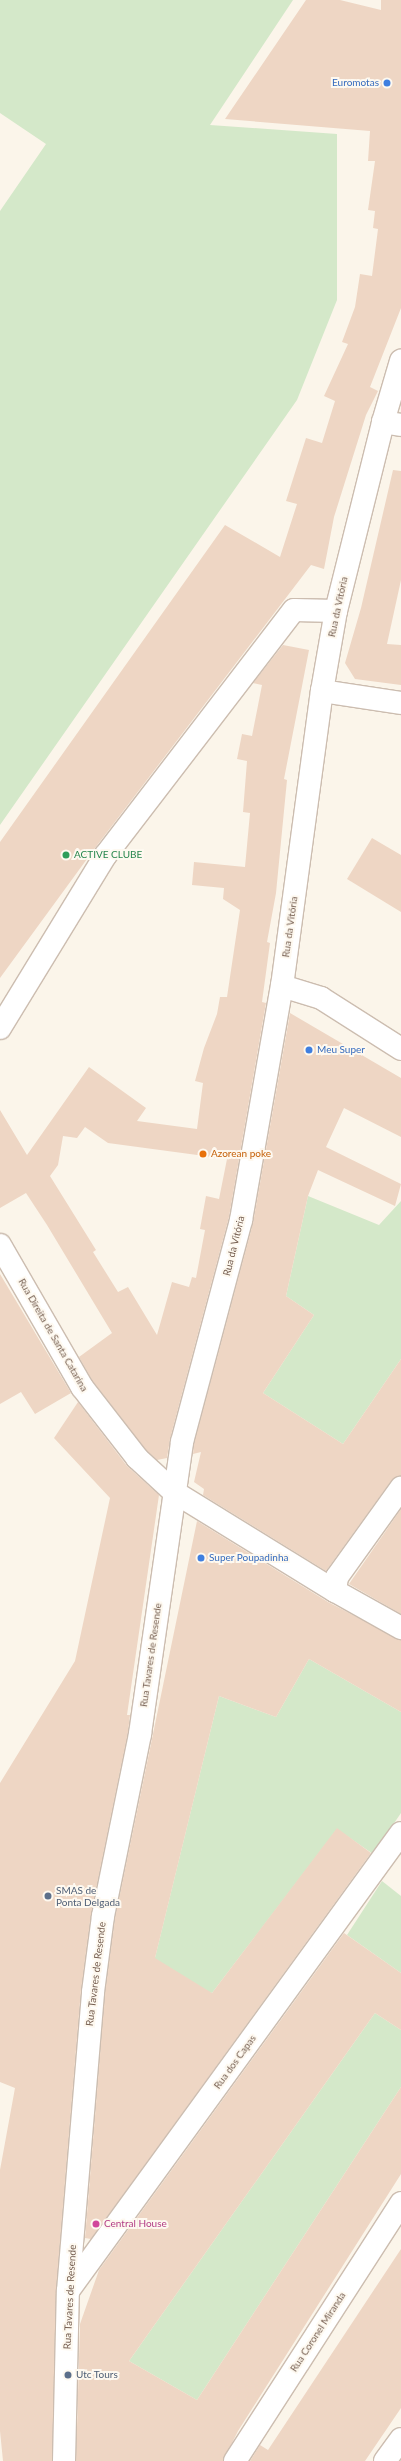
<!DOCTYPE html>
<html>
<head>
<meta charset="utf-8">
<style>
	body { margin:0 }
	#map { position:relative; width:401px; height:2461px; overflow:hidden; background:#fbf5ea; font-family:Lato,sans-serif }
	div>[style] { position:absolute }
	.green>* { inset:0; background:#d4e8c9 }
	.building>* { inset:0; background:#eed6c4 }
	.roads { filter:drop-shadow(1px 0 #ccbdb0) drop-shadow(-1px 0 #ccbdb0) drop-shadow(0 1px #ccbdb0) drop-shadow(0 -1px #ccbdb0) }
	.minor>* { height:22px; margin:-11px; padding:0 11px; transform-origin:11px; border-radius:11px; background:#fff }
	.dots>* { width:11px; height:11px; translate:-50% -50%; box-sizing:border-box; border:2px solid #fef9f0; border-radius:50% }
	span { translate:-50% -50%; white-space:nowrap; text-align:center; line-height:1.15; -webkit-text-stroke:4px #fef9f0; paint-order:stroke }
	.shop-label { font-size:10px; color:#366cbe }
	.right { translate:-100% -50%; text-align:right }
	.left { translate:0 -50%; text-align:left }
	.street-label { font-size:10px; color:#745d4f }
	.leisure-label { font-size:10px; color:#27864d }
	.food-label { font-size:10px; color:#c56008 }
	.service-label { font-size:10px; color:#4e5e75 }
	.hotel-label { font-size:10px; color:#b23c85 }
</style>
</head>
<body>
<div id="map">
	<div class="green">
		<i style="clip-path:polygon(0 0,293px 0,210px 125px,337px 134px,337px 300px,297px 400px,0 825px,0 211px,46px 144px,0 113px)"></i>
		<i style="clip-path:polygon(308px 1196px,379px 1225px,401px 1201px,401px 1359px,343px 1444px,263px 1393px,314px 1315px,286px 1296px)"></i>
		<i style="clip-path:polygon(309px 1659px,401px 1712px,401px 1813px,373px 1854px,337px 1829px,212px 1993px,152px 1970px,219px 1696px,276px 1717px)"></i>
		<i style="clip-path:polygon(382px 1881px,401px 1896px,401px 1973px,347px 1935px)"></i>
		<i style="clip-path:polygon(375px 2013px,401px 2030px,401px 2087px,197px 2400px,129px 2361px)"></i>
	</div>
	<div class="building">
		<i style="clip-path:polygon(306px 0,340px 0,381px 10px,381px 0,401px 0,401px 308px,370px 387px,378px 391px,366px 415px,334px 517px,324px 569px,311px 565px,95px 848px,0 978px,0 842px,225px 525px,280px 557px,297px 504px,286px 501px,306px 438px,322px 443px,335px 401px,324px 396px,348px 344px,342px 342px,355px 307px,360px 274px,372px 276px,378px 229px,373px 228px,375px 211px,368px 210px,375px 161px,368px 161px,370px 131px,225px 119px)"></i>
		<i style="clip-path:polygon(393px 470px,401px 471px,401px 580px,387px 644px,401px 645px,401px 685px,355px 679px,345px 663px,361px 608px)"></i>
		<i style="clip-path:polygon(evenodd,283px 645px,309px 650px,284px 779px,287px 780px,276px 893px,267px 942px,270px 943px,262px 1002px,266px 1003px,229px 1217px,170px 1439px,167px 1458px,157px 1460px,146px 1450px,92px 1380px,79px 1357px,112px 1333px,47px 1225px,26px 1193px,0 1208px,0 1110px,27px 1155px,89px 1067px,146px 1108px,137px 1121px,197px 1129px,203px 1083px,195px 1081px,204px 1048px,217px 1014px,220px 997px,227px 997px,240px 910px,223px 899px,224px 888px,192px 885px,194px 862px,245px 867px,250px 813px,243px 812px,247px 761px,237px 759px,242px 734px,252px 736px,262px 685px,253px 683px,283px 645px,85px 1127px,108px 1143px,227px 1159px,219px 1199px,206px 1196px,200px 1229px,205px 1230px,196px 1278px,192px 1277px,189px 1287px,172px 1282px,157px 1335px,128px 1287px,118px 1292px,93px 1252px,96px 1250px,50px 1176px,58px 1165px,63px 1136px,77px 1138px,85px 1127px)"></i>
		<i style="clip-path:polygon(372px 838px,401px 855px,401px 912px,347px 879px)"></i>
		<i style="clip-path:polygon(290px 1013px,401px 1078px,401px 1137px,344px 1108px,326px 1147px,401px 1184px,395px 1206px,318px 1170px,308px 1196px,286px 1296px,314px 1315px,263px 1393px,343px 1444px,401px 1359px,401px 1476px,391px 1481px,326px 1571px,203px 1495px,204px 1489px,194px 1482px,201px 1452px,193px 1454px,194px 1444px,253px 1223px)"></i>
		<i style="clip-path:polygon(0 1274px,71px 1393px,35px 1414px,21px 1392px,0 1404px)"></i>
		<i style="clip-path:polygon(78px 1402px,127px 1466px,159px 1495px,127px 1715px,130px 1715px,128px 1732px,91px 1914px,81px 1990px,56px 2290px,52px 2461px,3px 2461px,0 2431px,0 2170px,15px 2088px,0 2082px,0 1783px,75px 1661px,110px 1498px,54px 1438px)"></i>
		<i style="clip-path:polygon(401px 1509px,401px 1614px,349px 1584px)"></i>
		<i style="clip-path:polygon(197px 1521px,328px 1602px,401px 1640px,401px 1712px,309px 1659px,276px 1717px,219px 1696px,155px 1958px,212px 1993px,337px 1828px,371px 1853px,91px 2239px,85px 2238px,105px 1993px,115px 1918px)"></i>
		<i style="clip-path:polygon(344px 1933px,401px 1973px,401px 2030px,375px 2013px,129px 2361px,197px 2400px,401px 2087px,401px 2174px,238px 2431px,223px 2461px,76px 2461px,80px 2324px,99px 2270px)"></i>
		<i style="clip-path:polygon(401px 2249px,401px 2408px,365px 2461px,250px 2461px,260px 2445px,268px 2450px)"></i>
	</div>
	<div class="roads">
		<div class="minor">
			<i style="left:383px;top:422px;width:18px;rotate:9deg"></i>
			<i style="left:322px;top:691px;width:80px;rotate:8.6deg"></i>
			<i style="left:282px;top:986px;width:41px;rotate:17.1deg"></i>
			<i style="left:321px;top:998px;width:95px;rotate:32.5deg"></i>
			<i style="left:0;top:1028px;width:202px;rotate:-58.6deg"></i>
			<i style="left:105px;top:856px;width:310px;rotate:-52.5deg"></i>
			<i style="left:294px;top:610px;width:42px;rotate:1.4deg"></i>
			<i style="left:0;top:1245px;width:164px;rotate:60deg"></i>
			<i style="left:82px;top:1387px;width:90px;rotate:52.2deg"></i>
			<i style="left:137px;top:1458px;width:50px;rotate:42.6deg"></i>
			<i style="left:174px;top:1492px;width:189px;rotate:31.6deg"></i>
			<i style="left:335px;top:1591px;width:76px;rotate:29.3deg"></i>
			<i style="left:335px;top:1591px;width:14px;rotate:-82deg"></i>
			<i style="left:337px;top:1577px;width:110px;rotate:-54.3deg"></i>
			<i style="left:68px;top:2291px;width:566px;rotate:-53.98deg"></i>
			<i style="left:64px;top:2461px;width:170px;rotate:-88.7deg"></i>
			<i style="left:68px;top:2291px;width:300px;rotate:-85.2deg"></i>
			<i style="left:93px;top:1992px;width:77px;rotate:-82.5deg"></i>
			<i style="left:103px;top:1916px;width:186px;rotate:-78.5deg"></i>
			<i style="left:140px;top:1734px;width:295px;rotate:-81.8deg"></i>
			<i style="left:182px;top:1442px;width:230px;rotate:-75.1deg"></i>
			<i style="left:241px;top:1220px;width:238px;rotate:-80.1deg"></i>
			<i style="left:282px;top:986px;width:298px;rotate:-82.3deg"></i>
			<i style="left:322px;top:691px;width:81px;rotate:-80.1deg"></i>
			<i style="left:336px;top:611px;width:195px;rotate:-76deg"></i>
			<i style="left:383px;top:422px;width:64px;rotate:-73.6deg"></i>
			<i style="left:235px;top:2461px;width:307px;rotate:-57.2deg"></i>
			<i style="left:385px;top:2461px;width:27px;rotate:-54deg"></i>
		</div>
	</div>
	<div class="dots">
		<i style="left:387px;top:83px;background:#3f7fe0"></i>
		<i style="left:66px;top:855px;background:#2e9e5b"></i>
		<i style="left:309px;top:1050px;background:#3f7fe0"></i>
		<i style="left:203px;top:1154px;background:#e8710a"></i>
		<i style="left:201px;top:1558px;background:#3f7fe0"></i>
		<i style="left:48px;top:1896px;background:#5c6f8a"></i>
		<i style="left:96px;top:2224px;background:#d1479c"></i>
		<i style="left:68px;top:2375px;background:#5c6f8a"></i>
	</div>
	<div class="shop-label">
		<span class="right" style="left:379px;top:83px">Euromotas</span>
		<span class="left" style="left:317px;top:1050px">Meu Super</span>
		<span class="left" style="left:209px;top:1558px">Super Poupadinha</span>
	</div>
	<div class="street-label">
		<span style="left:338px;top:607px;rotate:-78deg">Rua da Vitória</span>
		<span style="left:290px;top:927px;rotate:-82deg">Rua da Vitória</span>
		<span style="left:234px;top:1246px;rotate:-76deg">Rua da Vitória</span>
		<span style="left:53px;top:1335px;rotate:60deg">Rua Direita de Santa Catarina</span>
		<span style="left:151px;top:1655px;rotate:-82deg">Rua Tavares de Resende</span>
		<span style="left:96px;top:1974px;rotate:-83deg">Rua Tavares de Resende</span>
		<span style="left:235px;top:2062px;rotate:-54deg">Rua dos Capas</span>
		<span style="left:70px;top:2297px;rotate:-87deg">Rua Tavares de Resende</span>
		<span style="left:318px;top:2332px;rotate:-57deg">Rua Coronel Miranda</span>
	</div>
	<div class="leisure-label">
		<span class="left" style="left:74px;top:855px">ACTIVE CLUBE</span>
	</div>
	<div class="food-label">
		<span class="left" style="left:211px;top:1154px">Azorean poke</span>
	</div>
	<div class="service-label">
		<span class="left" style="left:56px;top:1896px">SMAS de<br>Ponta Delgada</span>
		<span class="left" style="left:76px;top:2375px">Utc Tours</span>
	</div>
	<div class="hotel-label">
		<span class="left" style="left:104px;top:2224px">Central House</span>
	</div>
</div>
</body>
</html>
